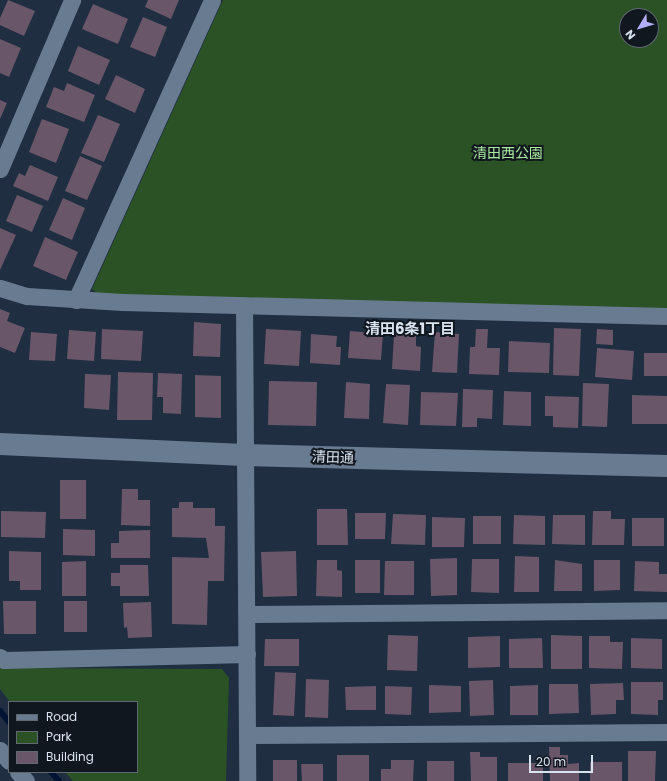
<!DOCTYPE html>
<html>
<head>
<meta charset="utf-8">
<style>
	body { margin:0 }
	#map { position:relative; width:667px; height:781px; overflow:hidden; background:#1f2f41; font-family:Poppins,"Noto Sans JP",sans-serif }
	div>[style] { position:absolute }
	.green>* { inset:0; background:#2b5225 }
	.stream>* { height:6px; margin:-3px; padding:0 3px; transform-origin:3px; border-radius:3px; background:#001335 }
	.building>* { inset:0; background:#695669 }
	.street>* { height:17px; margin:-8.5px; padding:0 8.5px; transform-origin:8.5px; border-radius:8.5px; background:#697b90 }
	.secondary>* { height:22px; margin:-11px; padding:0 11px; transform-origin:11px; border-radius:11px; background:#697b90 }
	span { translate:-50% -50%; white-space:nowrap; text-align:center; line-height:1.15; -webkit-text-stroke:4px #10171f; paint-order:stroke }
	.park-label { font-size:14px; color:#a8e99d }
	.street-label { font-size:14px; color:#d9e3ef }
	.neighbourhood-label { font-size:15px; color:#d9e3ef; font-weight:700 }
	.legend { position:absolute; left:8px; top:701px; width:130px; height:72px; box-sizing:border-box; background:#10171f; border:1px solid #606972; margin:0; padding:5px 7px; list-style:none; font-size:12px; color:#d9e3ef }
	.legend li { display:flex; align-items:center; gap:8px; height:20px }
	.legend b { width:20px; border:1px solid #606972 }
	.north { position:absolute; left:619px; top:8px; width:40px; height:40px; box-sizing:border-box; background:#10171f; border:1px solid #606972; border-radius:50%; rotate:232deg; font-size:11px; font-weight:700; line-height:16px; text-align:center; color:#d9e3ef }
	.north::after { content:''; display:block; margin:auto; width:14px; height:18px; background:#b2adf9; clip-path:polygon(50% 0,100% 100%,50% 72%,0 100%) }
	.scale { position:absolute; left:529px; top:755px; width:64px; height:18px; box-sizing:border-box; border:2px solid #d9e3ef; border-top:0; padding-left:5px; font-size:12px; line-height:14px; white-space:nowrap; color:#d9e3ef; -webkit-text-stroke:3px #10171f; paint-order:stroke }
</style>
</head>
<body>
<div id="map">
	<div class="green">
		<i style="clip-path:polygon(evenodd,223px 0,667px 0,667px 311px,102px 297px,92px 289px,223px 0,627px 16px,651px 16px,651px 40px,627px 40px,627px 16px)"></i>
		<i style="clip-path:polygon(0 668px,222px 669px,229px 678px,226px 781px,73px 781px,65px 772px,137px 772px,137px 702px,10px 702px,0 689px)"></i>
	</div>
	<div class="stream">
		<i style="left:0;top:711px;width:14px;rotate:51deg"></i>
		<i style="left:51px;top:772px;width:12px;rotate:48deg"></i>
	</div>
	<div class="building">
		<i style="clip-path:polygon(8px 0,35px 11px,24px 36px,0 25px,0 18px)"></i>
		<i style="clip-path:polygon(148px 0,179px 0,171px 19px,145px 7px)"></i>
		<i style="clip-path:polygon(93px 4px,128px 19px,118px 44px,82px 29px)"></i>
		<i style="clip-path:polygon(143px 17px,167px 27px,155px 57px,130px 47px)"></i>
		<i style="clip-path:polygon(0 39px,21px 48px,9px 77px,0 73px)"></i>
		<i style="clip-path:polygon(78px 46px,110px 60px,99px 85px,68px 71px)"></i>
		<i style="clip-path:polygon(116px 75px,145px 89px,135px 113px,105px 99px)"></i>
		<i style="clip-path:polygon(67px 83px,95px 95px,84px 122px,46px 107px,54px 87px,64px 91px)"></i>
		<i style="clip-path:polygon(0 100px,7px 103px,0 119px)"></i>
		<i style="clip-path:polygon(98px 115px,120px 124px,104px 162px,81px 153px)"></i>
		<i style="clip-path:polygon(42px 119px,69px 129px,56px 163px,29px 152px)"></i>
		<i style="clip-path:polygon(80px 156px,102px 166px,87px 200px,65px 191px)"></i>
		<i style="clip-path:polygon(30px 165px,58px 177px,48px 201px,13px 186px,19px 173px,25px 176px)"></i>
		<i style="clip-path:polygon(17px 195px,43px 206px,32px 232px,6px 221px)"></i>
		<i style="clip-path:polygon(63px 198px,85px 208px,72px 240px,49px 230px)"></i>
		<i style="clip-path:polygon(0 228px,16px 235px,0 270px)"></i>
		<i style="clip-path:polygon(45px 237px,78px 252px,66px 280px,33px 266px)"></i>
		<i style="clip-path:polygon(0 309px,10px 313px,7px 321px,25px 328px,15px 353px,0 347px)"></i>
		<i style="clip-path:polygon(194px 322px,221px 324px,220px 357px,193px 356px)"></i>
		<i style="clip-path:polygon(554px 328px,581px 329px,579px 376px,553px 375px)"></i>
		<i style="clip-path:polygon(102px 329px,143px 331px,141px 361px,101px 359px)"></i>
		<i style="clip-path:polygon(266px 329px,301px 331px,299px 366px,264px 364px)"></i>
		<i style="clip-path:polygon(476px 329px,488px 329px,487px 348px,500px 348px,499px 375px,469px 374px,470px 347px,475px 347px)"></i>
		<i style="clip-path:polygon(597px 329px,613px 330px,613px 345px,596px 344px)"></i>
		<i style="clip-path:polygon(69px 330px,96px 332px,94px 361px,67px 359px)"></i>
		<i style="clip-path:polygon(350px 331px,383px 334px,381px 360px,348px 358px)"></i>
		<i style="clip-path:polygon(31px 332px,57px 334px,55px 361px,29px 360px)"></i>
		<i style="clip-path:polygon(435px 332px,459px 334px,457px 373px,432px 372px)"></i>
		<i style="clip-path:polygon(311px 334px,337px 336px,336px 347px,341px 347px,340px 365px,310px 363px)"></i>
		<i style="clip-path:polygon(394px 334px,416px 335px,416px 346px,421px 347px,420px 371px,392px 369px)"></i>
		<i style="clip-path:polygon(509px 341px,550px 343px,549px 373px,508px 372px)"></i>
		<i style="clip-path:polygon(597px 348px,634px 351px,632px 380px,595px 377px)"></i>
		<i style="clip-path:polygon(644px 353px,667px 353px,667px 376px,644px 376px)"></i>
		<i style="clip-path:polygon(118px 372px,153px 373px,152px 420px,117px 420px)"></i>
		<i style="clip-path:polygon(158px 373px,182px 374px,181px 414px,163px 413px,163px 397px,157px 397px)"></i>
		<i style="clip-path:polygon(85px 374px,111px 375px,109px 410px,84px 408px)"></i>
		<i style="clip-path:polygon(195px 375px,221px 376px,221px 418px,195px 417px)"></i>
		<i style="clip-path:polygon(269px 381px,317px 382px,316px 426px,268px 425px)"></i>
		<i style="clip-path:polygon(346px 382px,370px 384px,369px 419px,344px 418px)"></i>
		<i style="clip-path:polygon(583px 383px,609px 384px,607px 427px,582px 426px)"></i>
		<i style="clip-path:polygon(386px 384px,410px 385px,408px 425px,383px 423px)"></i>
		<i style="clip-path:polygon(463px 389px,493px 390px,492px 419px,477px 418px,477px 427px,462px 427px)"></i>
		<i style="clip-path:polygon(504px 391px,531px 392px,531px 426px,503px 425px)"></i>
		<i style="clip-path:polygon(421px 392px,458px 393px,456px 426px,420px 425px)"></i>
		<i style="clip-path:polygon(632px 395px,667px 396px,667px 424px,632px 424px)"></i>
		<i style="clip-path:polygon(545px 396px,579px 397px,578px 428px,553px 427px,553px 416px,545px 416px)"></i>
		<i style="clip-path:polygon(60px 480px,86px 480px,86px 519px,60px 519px)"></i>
		<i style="clip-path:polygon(122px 489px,138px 489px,138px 500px,150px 500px,150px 526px,121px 525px)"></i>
		<i style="clip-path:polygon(179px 502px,193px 502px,193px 508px,215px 508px,215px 526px,225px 526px,224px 581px,208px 581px,207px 625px,172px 624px,172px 557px,209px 558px,206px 538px,172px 537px,172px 508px,179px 508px)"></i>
		<i style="clip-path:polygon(317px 509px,347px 509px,348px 545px,317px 545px)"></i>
		<i style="clip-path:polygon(1px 511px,46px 512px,45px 538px,1px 537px)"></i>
		<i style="clip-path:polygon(593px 511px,611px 511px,611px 519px,625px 519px,624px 545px,592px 545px)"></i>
		<i style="clip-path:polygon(355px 513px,386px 513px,385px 539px,355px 539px)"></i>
		<i style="clip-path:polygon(393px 514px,426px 515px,425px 545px,391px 544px)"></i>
		<i style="clip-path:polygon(514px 515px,545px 516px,545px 545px,513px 544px)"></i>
		<i style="clip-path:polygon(553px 515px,585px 515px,585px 545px,552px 544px)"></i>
		<i style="clip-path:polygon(473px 516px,501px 516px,501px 544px,473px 544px)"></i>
		<i style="clip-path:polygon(432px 517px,465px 518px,464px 547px,432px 547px)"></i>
		<i style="clip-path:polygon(632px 518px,664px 518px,664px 546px,632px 546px)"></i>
		<i style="clip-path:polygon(63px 529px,95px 530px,95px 556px,63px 555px)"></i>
		<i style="clip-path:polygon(150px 530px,150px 558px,111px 558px,111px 543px,119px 543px,119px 531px)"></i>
		<i style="clip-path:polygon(9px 551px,41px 552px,41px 590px,20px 590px,20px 581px,9px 581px)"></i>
		<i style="clip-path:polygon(296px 551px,297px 596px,263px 597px,261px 552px)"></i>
		<i style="clip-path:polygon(515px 556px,539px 557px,539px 592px,514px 592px)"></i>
		<i style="clip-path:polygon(457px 558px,457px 595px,431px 596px,430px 559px)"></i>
		<i style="clip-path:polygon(472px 559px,499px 559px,499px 593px,471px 592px)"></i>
		<i style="clip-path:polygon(317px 560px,337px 560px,337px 570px,342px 571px,342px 597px,316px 596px)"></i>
		<i style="clip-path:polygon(355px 560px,380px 560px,380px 593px,355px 593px)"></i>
		<i style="clip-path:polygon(555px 560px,582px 564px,582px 591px,554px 591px)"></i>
		<i style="clip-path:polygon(594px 560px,620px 560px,620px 590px,594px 591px)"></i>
		<i style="clip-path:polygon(86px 561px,86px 596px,62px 596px,62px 562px)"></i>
		<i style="clip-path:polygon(385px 561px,414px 561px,414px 595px,384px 595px)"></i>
		<i style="clip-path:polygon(635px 561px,659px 562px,659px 574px,667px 574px,667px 592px,634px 591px)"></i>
		<i style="clip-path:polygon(120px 565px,148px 565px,149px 596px,120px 596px,120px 586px,111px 586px,111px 573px,120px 573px)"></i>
		<i style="clip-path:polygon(3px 601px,36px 601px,36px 634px,4px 634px)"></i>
		<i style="clip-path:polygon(64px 601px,87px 601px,87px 632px,64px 632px)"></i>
		<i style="clip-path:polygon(151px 602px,152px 637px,128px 638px,127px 627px,124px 628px,123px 603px)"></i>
		<i style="clip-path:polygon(388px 635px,418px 636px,417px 671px,387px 670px)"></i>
		<i style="clip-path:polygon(551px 635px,582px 636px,582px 669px,551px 669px)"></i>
		<i style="clip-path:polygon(500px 636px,500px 667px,468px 668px,468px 637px)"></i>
		<i style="clip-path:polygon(589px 636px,610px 636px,610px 642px,623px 642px,622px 669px,589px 668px)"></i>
		<i style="clip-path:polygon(542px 638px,543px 668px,509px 668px,509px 639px)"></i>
		<i style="clip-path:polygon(631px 638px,662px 639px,662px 669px,631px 668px)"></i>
		<i style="clip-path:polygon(265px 639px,299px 639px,299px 666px,264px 666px)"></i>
		<i style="clip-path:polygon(275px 672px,296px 673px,294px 716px,273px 715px)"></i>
		<i style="clip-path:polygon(306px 679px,329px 680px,328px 718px,305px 717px)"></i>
		<i style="clip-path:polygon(493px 680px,494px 715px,470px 716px,469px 681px)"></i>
		<i style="clip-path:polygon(631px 682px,663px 682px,663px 700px,658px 700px,658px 715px,631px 714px)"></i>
		<i style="clip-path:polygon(623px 683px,624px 700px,616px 700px,616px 714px,591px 715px,590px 684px)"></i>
		<i style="clip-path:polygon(549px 684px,578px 684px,579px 713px,549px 714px)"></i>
		<i style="clip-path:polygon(429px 685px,461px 686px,461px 712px,429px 713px)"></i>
		<i style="clip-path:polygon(538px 685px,538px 715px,510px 715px,510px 686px)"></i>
		<i style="clip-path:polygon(376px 686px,376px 710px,346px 710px,345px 687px)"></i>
		<i style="clip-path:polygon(385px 686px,412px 687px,411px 715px,385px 714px)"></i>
		<i style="clip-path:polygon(549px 747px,560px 747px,560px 755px,568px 755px,568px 764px,579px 763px,579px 781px,550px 781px)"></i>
		<i style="clip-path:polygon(628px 751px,656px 751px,655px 781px,628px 781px)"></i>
		<i style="clip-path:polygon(470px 752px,480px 752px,480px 757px,497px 757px,497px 781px,471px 781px)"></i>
		<i style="clip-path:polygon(337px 755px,369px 755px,369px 781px,337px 781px)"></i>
		<i style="clip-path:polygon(273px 760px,297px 760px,297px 781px,273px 781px)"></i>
		<i style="clip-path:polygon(391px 760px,414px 760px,413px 781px,381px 781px,381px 769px,391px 769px)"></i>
		<i style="clip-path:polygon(427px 761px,454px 761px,454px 781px,427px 781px)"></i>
		<i style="clip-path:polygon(590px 762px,622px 762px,622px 781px,590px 781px)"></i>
		<i style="clip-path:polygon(508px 763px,543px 763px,543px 781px,508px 781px)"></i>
		<i style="clip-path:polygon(301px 764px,323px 764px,323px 781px,302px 781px)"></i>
	</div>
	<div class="street">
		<i style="left:0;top:169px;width:184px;rotate:-66.9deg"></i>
		<i style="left:0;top:288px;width:28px;rotate:17deg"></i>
		<i style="left:27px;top:296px;width:95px;rotate:3.6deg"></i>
		<i style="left:122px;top:302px;width:545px;rotate:1.47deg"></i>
		<i style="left:76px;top:300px;width:329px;rotate:-65.6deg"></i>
		<i style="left:244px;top:306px;width:475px;rotate:89.6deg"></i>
		<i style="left:247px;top:614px;width:420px;rotate:-0.5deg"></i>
		<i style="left:0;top:657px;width:5px;rotate:37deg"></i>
		<i style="left:4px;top:660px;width:243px;rotate:-1.4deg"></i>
		<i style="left:247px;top:735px;width:420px;rotate:-0.4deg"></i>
		<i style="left:0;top:750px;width:14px;rotate:51deg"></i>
		<i style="left:18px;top:772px;width:12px;rotate:48deg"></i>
	</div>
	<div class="secondary">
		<i style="left:0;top:444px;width:244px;rotate:2.6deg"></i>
		<i style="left:244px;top:455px;width:423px;rotate:1.5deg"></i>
	</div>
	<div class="park-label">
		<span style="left:508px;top:153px">清田西公園</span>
	</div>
	<div class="street-label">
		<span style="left:333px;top:457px;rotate:2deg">清田通</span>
	</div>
	<div class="neighbourhood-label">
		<span style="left:410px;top:329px">清田6条1丁目</span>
	</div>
	<ul class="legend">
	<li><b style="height:5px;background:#697b90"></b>Road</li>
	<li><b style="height:11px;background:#2b5225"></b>Park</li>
	<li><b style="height:11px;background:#695669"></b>Building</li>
	</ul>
	<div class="north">N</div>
	<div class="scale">20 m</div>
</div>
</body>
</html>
